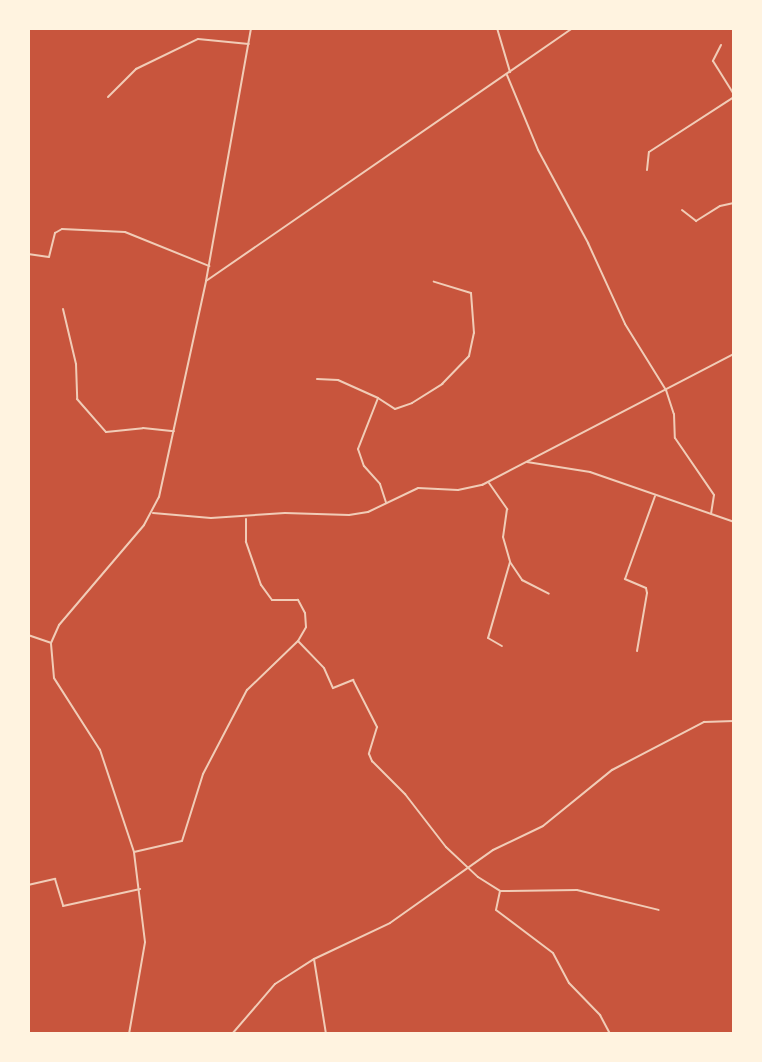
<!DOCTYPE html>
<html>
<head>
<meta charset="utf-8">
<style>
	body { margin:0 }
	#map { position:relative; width:762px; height:1062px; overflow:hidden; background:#c8553d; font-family:"Asap Condensed",sans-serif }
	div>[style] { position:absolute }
	.minor>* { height:2px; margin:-1px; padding:0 1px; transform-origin:1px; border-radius:1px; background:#f1ccb7 }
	span { translate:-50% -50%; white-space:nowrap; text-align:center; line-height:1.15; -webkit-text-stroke:4.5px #fff3e0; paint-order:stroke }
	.frame { position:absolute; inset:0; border:30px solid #fff3e0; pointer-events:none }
</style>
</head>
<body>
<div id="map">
	<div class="minor">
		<i style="left:497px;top:28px;width:46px;rotate:73.5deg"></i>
		<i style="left:721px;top:45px;width:18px;rotate:117deg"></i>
		<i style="left:713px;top:61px;width:39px;rotate:58deg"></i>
		<i style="left:28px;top:73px;width:16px;rotate:90deg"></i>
		<i style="left:507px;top:75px;width:81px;rotate:67.5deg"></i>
		<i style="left:538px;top:150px;width:106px;rotate:61.7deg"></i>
		<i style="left:588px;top:243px;width:89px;rotate:65.4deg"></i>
		<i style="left:625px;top:324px;width:78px;rotate:58.2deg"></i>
		<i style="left:666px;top:390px;width:25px;rotate:72deg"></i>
		<i style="left:674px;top:414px;width:24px;rotate:88deg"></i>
		<i style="left:675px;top:438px;width:69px;rotate:55.6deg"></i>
		<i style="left:714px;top:495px;width:19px;rotate:99deg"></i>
		<i style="left:108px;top:97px;width:40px;rotate:-45deg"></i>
		<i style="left:136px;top:69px;width:69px;rotate:-25.8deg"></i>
		<i style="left:198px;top:39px;width:51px;rotate:5.6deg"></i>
		<i style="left:647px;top:170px;width:18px;rotate:-84deg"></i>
		<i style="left:649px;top:152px;width:101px;rotate:-32.9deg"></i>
		<i style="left:682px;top:210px;width:18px;rotate:38deg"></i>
		<i style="left:696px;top:221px;width:28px;rotate:-32deg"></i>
		<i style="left:720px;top:206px;width:14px;rotate:-12deg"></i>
		<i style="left:28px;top:254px;width:21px;rotate:8deg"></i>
		<i style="left:49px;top:257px;width:25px;rotate:-76deg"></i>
		<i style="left:55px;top:233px;width:8px;rotate:-30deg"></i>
		<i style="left:62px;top:229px;width:63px;rotate:2.7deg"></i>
		<i style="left:125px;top:232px;width:91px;rotate:22deg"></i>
		<i style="left:206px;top:281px;width:446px;rotate:-34.6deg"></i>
		<i style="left:63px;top:309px;width:57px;rotate:76.7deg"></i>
		<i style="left:76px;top:364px;width:35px;rotate:88deg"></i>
		<i style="left:77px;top:399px;width:44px;rotate:48.7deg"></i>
		<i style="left:106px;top:432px;width:37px;rotate:-6deg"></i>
		<i style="left:143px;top:428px;width:31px;rotate:6deg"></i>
		<i style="left:317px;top:379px;width:21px;rotate:3deg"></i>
		<i style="left:338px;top:380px;width:44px;rotate:24.2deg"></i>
		<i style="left:378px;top:398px;width:55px;rotate:111.4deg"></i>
		<i style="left:358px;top:449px;width:18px;rotate:71deg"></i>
		<i style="left:364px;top:466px;width:24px;rotate:48deg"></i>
		<i style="left:380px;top:484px;width:20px;rotate:72deg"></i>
		<i style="left:378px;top:398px;width:20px;rotate:33deg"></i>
		<i style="left:395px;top:409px;width:18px;rotate:-19deg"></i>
		<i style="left:412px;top:403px;width:36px;rotate:-32deg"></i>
		<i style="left:442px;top:384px;width:39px;rotate:-46deg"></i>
		<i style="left:469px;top:356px;width:24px;rotate:-78deg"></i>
		<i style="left:474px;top:333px;width:40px;rotate:-94.3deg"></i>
		<i style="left:471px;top:293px;width:39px;rotate:-163deg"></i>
		<i style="left:527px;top:462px;width:64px;rotate:9deg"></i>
		<i style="left:590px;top:472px;width:152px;rotate:19.1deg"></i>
		<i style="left:489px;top:483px;width:32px;rotate:55deg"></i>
		<i style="left:507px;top:509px;width:28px;rotate:98deg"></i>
		<i style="left:503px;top:537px;width:26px;rotate:74deg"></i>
		<i style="left:510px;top:562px;width:79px;rotate:106.1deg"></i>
		<i style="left:488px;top:638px;width:16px;rotate:30deg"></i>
		<i style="left:153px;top:513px;width:58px;rotate:4.9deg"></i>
		<i style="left:211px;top:518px;width:74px;rotate:-3.9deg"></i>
		<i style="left:285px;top:513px;width:64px;rotate:1.8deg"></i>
		<i style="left:349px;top:515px;width:19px;rotate:-9deg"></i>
		<i style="left:368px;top:512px;width:55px;rotate:-25.6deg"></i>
		<i style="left:418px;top:488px;width:40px;rotate:2.9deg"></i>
		<i style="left:458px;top:490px;width:25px;rotate:-12deg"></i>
		<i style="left:482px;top:485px;width:284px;rotate:-27.5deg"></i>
		<i style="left:510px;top:562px;width:22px;rotate:56deg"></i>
		<i style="left:522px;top:580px;width:30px;rotate:27deg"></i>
		<i style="left:28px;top:635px;width:24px;rotate:19deg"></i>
		<i style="left:298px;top:641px;width:37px;rotate:46deg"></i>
		<i style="left:324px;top:668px;width:22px;rotate:66deg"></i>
		<i style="left:333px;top:688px;width:22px;rotate:-22deg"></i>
		<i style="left:353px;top:680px;width:53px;rotate:62.9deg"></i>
		<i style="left:377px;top:727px;width:28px;rotate:107deg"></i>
		<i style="left:369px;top:754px;width:8px;rotate:67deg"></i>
		<i style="left:372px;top:761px;width:47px;rotate:45deg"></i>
		<i style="left:405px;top:794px;width:67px;rotate:52.3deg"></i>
		<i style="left:446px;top:847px;width:44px;rotate:43.2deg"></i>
		<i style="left:478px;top:877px;width:26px;rotate:32deg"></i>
		<i style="left:500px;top:891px;width:19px;rotate:102deg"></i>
		<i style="left:496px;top:910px;width:71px;rotate:37deg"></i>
		<i style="left:553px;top:953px;width:34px;rotate:62deg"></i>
		<i style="left:569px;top:983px;width:45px;rotate:45.9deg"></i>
		<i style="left:600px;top:1015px;width:21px;rotate:62deg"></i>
		<i style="left:637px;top:651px;width:59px;rotate:-80.2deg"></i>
		<i style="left:647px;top:593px;width:5px;rotate:-101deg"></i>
		<i style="left:646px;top:588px;width:23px;rotate:-157deg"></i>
		<i style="left:625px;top:579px;width:88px;rotate:-70.1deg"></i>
		<i style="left:134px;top:852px;width:49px;rotate:-12.9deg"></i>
		<i style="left:182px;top:841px;width:70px;rotate:-72.6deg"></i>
		<i style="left:203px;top:774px;width:95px;rotate:-62.4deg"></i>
		<i style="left:247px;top:690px;width:71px;rotate:-43.9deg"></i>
		<i style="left:298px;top:641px;width:16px;rotate:-60deg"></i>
		<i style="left:306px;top:627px;width:14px;rotate:-94deg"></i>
		<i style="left:305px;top:613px;width:15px;rotate:-118deg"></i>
		<i style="left:298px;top:600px;width:26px;rotate:180deg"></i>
		<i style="left:272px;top:600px;width:19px;rotate:-126deg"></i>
		<i style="left:261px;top:585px;width:46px;rotate:-109.2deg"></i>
		<i style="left:246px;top:542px;width:23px;rotate:-90deg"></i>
		<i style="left:28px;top:885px;width:28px;rotate:-13deg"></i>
		<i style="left:55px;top:879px;width:28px;rotate:73deg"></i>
		<i style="left:63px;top:906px;width:79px;rotate:-12.4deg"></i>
		<i style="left:500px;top:891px;width:77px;rotate:-0.7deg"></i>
		<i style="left:577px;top:890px;width:84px;rotate:13.7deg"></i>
		<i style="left:314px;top:959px;width:76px;rotate:80.9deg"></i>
		<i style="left:129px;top:1034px;width:93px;rotate:-80.1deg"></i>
		<i style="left:145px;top:942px;width:91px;rotate:-97deg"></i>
		<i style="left:134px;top:852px;width:108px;rotate:-108.4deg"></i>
		<i style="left:100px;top:750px;width:85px;rotate:-122.6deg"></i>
		<i style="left:54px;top:678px;width:35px;rotate:-95deg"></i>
		<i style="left:51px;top:643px;width:20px;rotate:-66deg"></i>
		<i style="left:59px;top:625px;width:131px;rotate:-49.6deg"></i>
		<i style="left:144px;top:525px;width:32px;rotate:-62deg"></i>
		<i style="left:159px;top:497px;width:221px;rotate:-77.7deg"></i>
		<i style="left:206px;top:281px;width:257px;rotate:-79.9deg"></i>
		<i style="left:232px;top:1034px;width:66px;rotate:-49.3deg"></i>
		<i style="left:275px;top:984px;width:46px;rotate:-32.7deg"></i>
		<i style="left:314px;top:959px;width:84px;rotate:-25.3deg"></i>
		<i style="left:390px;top:923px;width:126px;rotate:-35.3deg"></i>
		<i style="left:493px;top:850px;width:55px;rotate:-25.6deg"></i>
		<i style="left:543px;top:826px;width:89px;rotate:-39.1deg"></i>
		<i style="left:612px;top:770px;width:104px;rotate:-27.6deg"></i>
		<i style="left:704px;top:722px;width:30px;rotate:-2deg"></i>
	</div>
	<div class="frame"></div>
</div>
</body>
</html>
